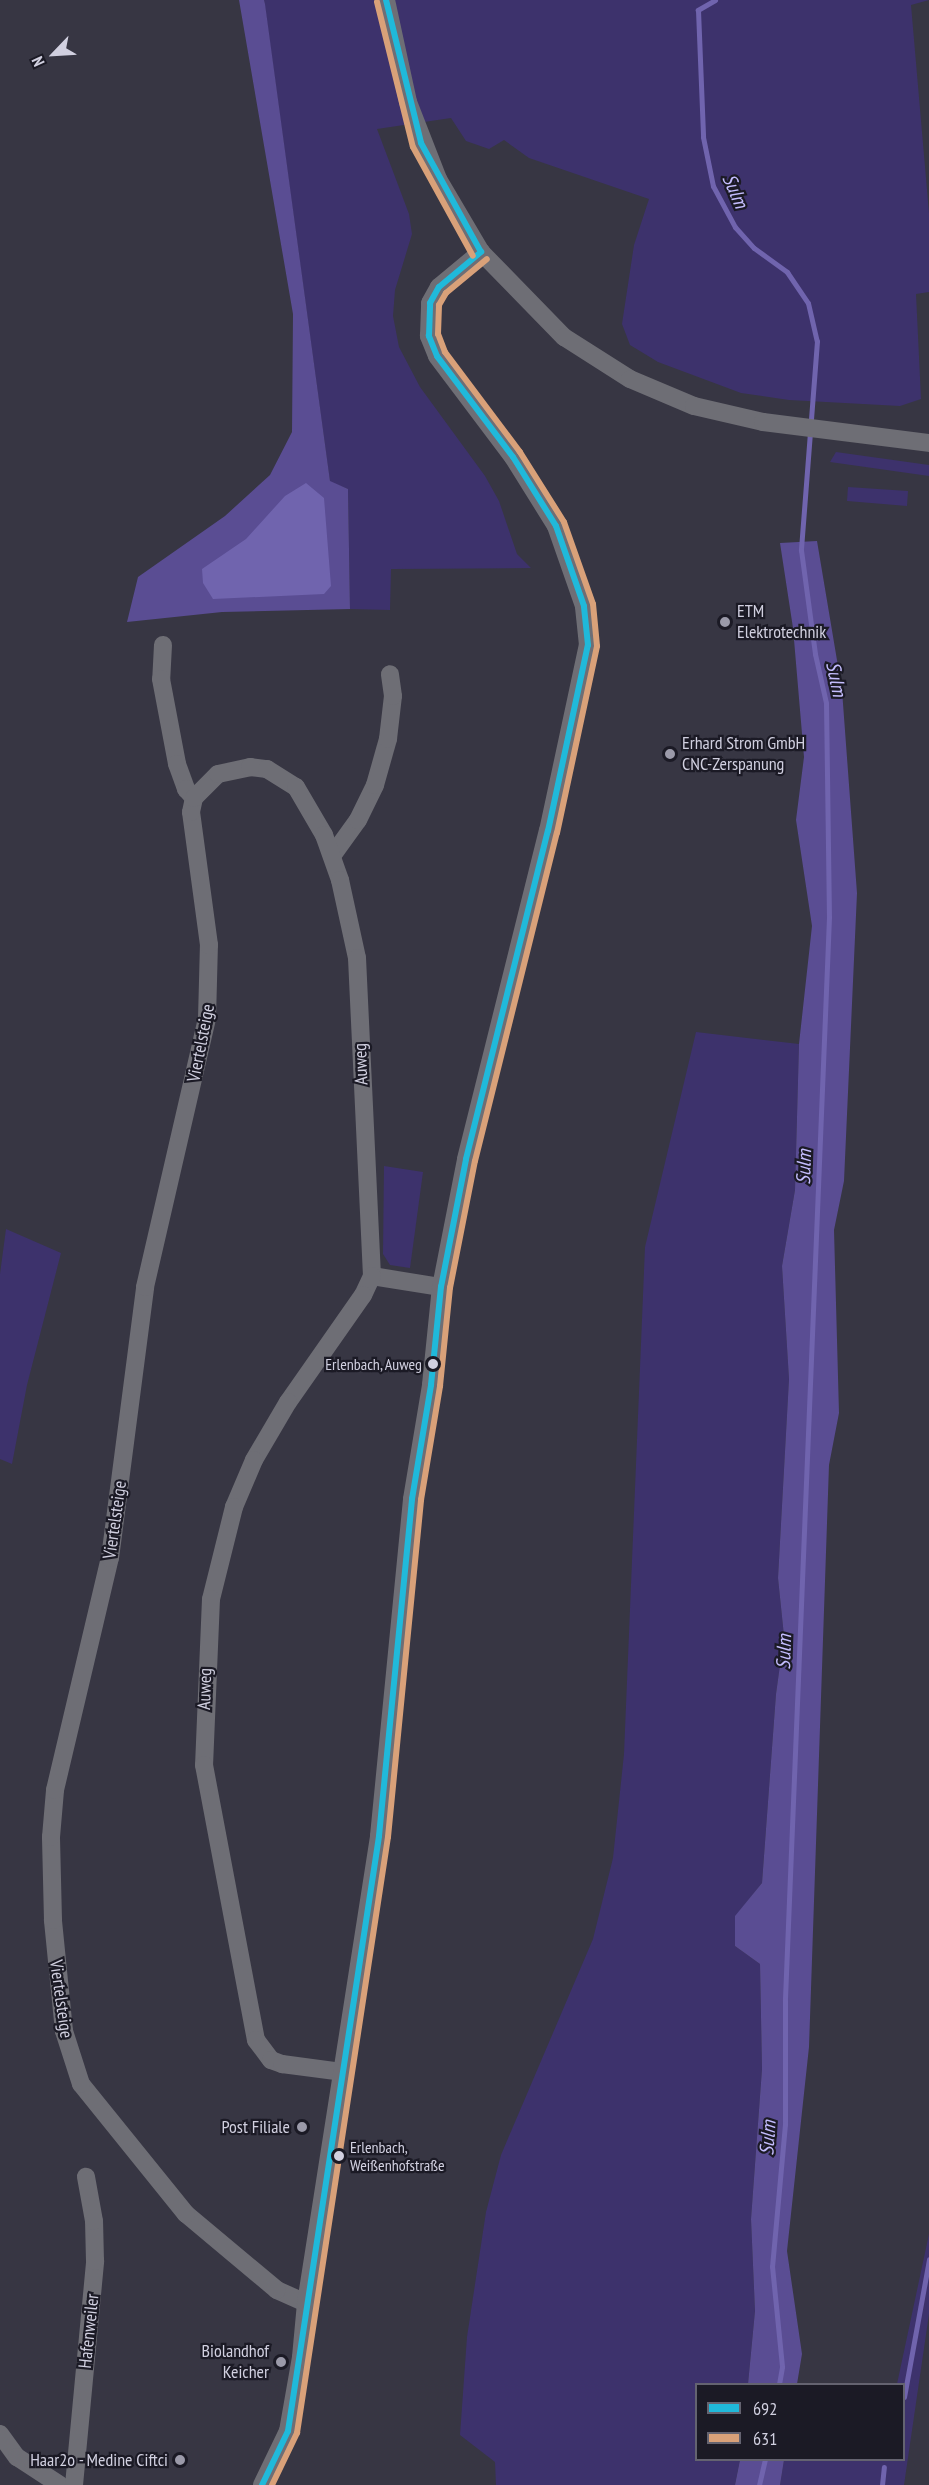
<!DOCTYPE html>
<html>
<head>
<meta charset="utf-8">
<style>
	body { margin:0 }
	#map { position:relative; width:929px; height:2485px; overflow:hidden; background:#373643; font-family:"PT Sans Narrow",sans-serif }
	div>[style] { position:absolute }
	.green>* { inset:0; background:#3d326c }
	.forest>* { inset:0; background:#5a4d93 }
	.water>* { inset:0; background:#7064ae }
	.stream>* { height:5px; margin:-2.5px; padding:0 2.5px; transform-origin:2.5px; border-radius:2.5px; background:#7064ae }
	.minor>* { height:18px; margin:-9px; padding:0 9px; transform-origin:9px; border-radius:9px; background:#6e6e75 }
	.bus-1>* { height:6px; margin:-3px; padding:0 3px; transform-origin:3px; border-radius:3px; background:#20b9da }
	.bus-2>* { height:6px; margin:-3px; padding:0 3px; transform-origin:3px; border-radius:3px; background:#d9a179 }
	.dots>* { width:16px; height:16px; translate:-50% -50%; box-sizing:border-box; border:3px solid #1b1a25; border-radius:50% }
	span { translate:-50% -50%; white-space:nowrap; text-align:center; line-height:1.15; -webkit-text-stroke:4.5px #1b1a25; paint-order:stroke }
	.bus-label { font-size:16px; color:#d1d0e0 }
	.right { translate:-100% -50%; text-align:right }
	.left { translate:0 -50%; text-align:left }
	.poi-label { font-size:18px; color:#d1d0e0 }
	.street-label { font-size:18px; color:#d1d0e0 }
	.water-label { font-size:20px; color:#c4bdfe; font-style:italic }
	.legend { position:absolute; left:695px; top:2383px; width:210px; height:78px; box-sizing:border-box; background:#1b1a25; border:2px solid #646370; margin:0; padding:8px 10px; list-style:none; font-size:18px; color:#d1d0e0 }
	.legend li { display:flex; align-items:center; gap:12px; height:30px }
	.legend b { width:30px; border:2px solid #646370 }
	.north { position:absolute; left:24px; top:24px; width:60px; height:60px; -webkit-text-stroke:4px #1b1a25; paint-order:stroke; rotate:245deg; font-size:16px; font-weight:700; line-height:24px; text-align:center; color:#d1d0e0 }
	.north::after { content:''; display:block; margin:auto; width:21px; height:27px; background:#d1d0e0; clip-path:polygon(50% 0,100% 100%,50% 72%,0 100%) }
</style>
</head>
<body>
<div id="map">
	<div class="green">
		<i style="clip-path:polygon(264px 0,929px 0,911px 5px,929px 213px,929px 292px,916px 294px,921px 399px,900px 406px,789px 400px,741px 393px,658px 362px,630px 345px,622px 324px,634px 245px,649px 199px,529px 158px,504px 140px,489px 149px,466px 141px,451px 118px,377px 129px,409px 214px,412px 234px,395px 290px,393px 316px,399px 347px,420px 387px,485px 476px,499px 501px,517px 554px,531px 568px,391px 569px,390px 610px,350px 609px,348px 489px,330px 482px)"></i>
		<i style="clip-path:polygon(836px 452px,929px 465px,929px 476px,830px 462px)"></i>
		<i style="clip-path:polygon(848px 487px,908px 491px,907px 506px,847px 501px)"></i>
		<i style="clip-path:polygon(696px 1032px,799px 1044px,795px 1190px,782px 1266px,789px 1379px,778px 1578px,784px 1636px,776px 1694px,762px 1883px,735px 1917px,735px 1946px,760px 1964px,762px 2069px,751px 2219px,755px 2311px,748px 2384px,696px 2384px,696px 2460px,740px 2460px,735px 2485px,496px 2485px,495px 2462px,460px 2435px,467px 2337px,486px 2212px,501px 2155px,593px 1939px,613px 1858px,624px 1754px,645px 1247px)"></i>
		<i style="clip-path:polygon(384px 1166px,423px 1172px,410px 1268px,390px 1265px,383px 1254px)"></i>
		<i style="clip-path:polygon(6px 1229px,61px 1253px,27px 1385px,12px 1464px,0 1459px,0 1274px)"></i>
		<i style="clip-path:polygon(929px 2234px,929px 2314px,904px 2485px,780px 2485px,784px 2460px,904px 2460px,904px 2384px,897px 2384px)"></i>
	</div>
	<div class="forest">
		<i style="clip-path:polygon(239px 0,264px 0,265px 4px,330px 481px,348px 489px,350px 609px,222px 612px,127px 622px,138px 577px,225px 516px,270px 475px,292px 432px,293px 314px)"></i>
		<i style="clip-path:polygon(817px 541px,842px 690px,857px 893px,844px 1181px,834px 1230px,839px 1413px,829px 1465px,809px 2047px,787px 2251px,802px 2354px,797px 2384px,748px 2384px,755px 2311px,751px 2219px,762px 2069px,760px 1964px,735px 1946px,735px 1916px,762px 1883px,776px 1694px,784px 1636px,778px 1578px,789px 1379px,782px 1266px,795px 1190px,799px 1044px,812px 926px,796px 820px,804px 757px,793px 628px,780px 543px)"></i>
		<i style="clip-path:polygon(740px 2460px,784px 2460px,780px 2485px,735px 2485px)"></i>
	</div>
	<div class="water">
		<i style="clip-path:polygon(306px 483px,324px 498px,331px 586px,324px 594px,213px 599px,203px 583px,202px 569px,246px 539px,285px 496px)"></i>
	</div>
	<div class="stream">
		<i style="left:715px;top:0;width:20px;rotate:150deg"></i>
		<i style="left:698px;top:10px;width:127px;rotate:87.7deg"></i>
		<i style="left:703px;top:137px;width:50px;rotate:78.5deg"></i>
		<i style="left:713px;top:186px;width:47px;rotate:61.8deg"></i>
		<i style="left:735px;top:227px;width:28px;rotate:48deg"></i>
		<i style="left:754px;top:248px;width:41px;rotate:36deg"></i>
		<i style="left:787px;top:272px;width:37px;rotate:56deg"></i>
		<i style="left:808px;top:303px;width:39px;rotate:77deg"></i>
		<i style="left:817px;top:341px;width:210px;rotate:94.4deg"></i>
		<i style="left:801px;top:550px;width:105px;rotate:82.3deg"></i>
		<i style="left:815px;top:654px;width:50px;rotate:77.3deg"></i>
		<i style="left:826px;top:703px;width:214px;rotate:89.2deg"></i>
		<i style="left:829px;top:917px;width:1084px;rotate:92.33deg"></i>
		<i style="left:785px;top:2000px;width:124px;rotate:90deg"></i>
		<i style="left:785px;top:2124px;width:143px;rotate:95.2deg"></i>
		<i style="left:772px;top:2266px;width:101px;rotate:84.3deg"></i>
		<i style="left:782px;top:2367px;width:17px;rotate:100deg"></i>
		<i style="left:904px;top:2397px;width:140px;rotate:-79.7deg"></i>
		<i style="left:759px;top:2485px;width:26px;rotate:-77deg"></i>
		<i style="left:882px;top:2485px;width:18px;rotate:-84deg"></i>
	</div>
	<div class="minor">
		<i style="left:386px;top:0;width:104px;rotate:77.8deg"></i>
		<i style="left:408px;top:102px;width:83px;rotate:68.7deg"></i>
		<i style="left:438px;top:179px;width:85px;rotate:59.5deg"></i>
		<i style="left:481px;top:252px;width:119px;rotate:45.7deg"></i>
		<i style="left:564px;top:337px;width:78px;rotate:32.5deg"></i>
		<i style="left:630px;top:379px;width:69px;rotate:22.9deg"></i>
		<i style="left:694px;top:406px;width:71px;rotate:13.1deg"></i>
		<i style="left:763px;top:422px;width:167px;rotate:7.2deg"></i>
		<i style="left:163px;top:645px;width:34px;rotate:93deg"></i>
		<i style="left:161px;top:679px;width:86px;rotate:79.3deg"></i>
		<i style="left:177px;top:764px;width:27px;rotate:70deg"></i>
		<i style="left:186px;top:789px;width:12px;rotate:48deg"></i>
		<i style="left:332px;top:856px;width:44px;rotate:-54.2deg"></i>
		<i style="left:358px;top:820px;width:39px;rotate:-64deg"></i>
		<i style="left:375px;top:785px;width:48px;rotate:-74.2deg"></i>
		<i style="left:388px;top:739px;width:43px;rotate:-83.4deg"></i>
		<i style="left:393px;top:696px;width:22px;rotate:-98deg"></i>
		<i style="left:372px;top:1276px;width:70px;rotate:9.1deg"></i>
		<i style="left:306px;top:2303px;width:32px;rotate:-156deg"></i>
		<i style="left:277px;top:2290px;width:119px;rotate:-140.1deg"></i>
		<i style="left:186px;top:2214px;width:167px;rotate:-128.9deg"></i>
		<i style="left:81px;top:2084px;width:56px;rotate:-107.8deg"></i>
		<i style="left:64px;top:2031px;width:112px;rotate:-95.7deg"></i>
		<i style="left:53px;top:1920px;width:83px;rotate:-91.4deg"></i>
		<i style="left:51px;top:1837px;width:47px;rotate:-85.1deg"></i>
		<i style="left:55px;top:1790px;width:238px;rotate:-76.7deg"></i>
		<i style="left:110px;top:1558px;width:273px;rotate:-82.6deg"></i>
		<i style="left:145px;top:1287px;width:275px;rotate:-77deg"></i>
		<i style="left:207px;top:1019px;width:74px;rotate:-88.5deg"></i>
		<i style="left:209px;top:945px;width:134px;rotate:-97.7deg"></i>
		<i style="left:191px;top:812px;width:14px;rotate:-78deg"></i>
		<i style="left:194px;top:798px;width:34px;rotate:-45deg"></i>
		<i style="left:218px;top:774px;width:33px;rotate:-12deg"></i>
		<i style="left:250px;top:767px;width:17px;rotate:7deg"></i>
		<i style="left:267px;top:769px;width:34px;rotate:32deg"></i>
		<i style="left:296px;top:787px;width:56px;rotate:59.7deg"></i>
		<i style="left:324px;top:835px;width:48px;rotate:70.4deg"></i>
		<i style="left:340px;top:880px;width:80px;rotate:77.7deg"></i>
		<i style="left:357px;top:958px;width:318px;rotate:87.3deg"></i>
		<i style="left:372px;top:1276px;width:21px;rotate:115deg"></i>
		<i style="left:363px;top:1295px;width:131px;rotate:125deg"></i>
		<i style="left:288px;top:1402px;width:67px;rotate:120.4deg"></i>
		<i style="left:254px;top:1460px;width:51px;rotate:113.1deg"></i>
		<i style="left:234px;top:1507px;width:95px;rotate:104deg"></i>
		<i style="left:211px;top:1599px;width:166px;rotate:92.4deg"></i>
		<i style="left:204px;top:1765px;width:280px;rotate:79.3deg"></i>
		<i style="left:256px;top:2040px;width:25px;rotate:53deg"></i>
		<i style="left:271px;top:2060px;width:12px;rotate:20deg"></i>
		<i style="left:282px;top:2064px;width:62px;rotate:7.5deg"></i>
		<i style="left:0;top:2434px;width:29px;rotate:54deg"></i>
		<i style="left:17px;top:2457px;width:51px;rotate:33.1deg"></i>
		<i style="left:74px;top:2485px;width:225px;rotate:-84.6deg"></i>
		<i style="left:95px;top:2261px;width:40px;rotate:-91.4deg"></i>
		<i style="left:94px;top:2221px;width:45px;rotate:-100.3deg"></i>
		<i style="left:262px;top:2485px;width:60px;rotate:-64.3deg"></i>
		<i style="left:288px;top:2431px;width:75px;rotate:-80deg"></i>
		<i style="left:301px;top:2357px;width:54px;rotate:-84.7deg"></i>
		<i style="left:306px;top:2303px;width:473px;rotate:-81.1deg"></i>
		<i style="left:379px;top:1836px;width:339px;rotate:-84.4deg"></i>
		<i style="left:412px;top:1499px;width:116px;rotate:-80.5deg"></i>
		<i style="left:431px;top:1385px;width:99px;rotate:-84.2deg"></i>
		<i style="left:441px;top:1287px;width:130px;rotate:-78.9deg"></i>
		<i style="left:466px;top:1159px;width:338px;rotate:-76deg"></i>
		<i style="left:548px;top:831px;width:190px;rotate:-77.9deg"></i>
		<i style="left:588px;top:645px;width:39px;rotate:-96deg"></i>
		<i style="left:584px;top:606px;width:85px;rotate:-109.3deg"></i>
		<i style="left:556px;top:526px;width:81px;rotate:-121.9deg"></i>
		<i style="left:513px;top:457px;width:126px;rotate:-127deg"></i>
		<i style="left:437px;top:356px;width:22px;rotate:-112deg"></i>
		<i style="left:429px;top:336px;width:33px;rotate:-88deg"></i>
		<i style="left:430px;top:303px;width:18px;rotate:-61deg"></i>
		<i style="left:439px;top:287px;width:55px;rotate:-39.8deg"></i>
	</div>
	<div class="bus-1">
		<i style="left:386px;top:0;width:147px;rotate:76.2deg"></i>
		<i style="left:421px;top:143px;width:124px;rotate:61.2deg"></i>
		<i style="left:262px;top:2485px;width:60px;rotate:-64.3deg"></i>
		<i style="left:288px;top:2431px;width:602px;rotate:-81.3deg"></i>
		<i style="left:379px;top:1836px;width:339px;rotate:-84.4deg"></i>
		<i style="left:412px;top:1499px;width:116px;rotate:-80.5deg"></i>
		<i style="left:431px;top:1385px;width:99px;rotate:-84.2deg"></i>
		<i style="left:441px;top:1287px;width:130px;rotate:-78.9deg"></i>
		<i style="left:466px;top:1159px;width:338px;rotate:-76deg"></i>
		<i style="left:548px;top:831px;width:190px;rotate:-77.9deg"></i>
		<i style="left:588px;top:645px;width:39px;rotate:-96deg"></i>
		<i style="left:584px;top:606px;width:85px;rotate:-109.3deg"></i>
		<i style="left:556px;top:526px;width:81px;rotate:-121.9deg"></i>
		<i style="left:513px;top:457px;width:126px;rotate:-127deg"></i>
		<i style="left:437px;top:356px;width:22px;rotate:-112deg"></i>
		<i style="left:429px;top:336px;width:33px;rotate:-88deg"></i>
		<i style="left:430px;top:303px;width:18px;rotate:-61deg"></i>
		<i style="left:439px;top:287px;width:55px;rotate:-39.8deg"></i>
	</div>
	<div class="bus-2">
		<i style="left:377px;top:2px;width:149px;rotate:76.1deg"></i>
		<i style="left:413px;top:147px;width:124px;rotate:61.2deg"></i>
		<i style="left:272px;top:2485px;width:58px;rotate:-64.3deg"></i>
		<i style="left:297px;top:2433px;width:603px;rotate:-81.32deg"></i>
		<i style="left:388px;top:1837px;width:339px;rotate:-84.4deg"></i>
		<i style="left:421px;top:1500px;width:116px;rotate:-80.5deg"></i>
		<i style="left:440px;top:1386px;width:99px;rotate:-84.2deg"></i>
		<i style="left:450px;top:1288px;width:129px;rotate:-78.9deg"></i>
		<i style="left:475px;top:1161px;width:338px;rotate:-76deg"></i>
		<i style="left:557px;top:833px;width:191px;rotate:-77.9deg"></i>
		<i style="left:597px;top:646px;width:42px;rotate:-95.4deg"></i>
		<i style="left:593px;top:604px;width:87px;rotate:-109.5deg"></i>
		<i style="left:564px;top:522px;width:83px;rotate:-122.2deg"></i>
		<i style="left:520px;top:452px;width:125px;rotate:-126.9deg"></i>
		<i style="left:445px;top:352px;width:19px;rotate:-111deg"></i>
		<i style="left:438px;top:334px;width:29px;rotate:-88deg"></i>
		<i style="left:439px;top:305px;width:14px;rotate:-60deg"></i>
		<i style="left:446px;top:293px;width:53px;rotate:-39.7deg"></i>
	</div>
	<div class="dots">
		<i style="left:725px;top:622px;background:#9b9aa9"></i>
		<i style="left:670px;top:754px;background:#9b9aa9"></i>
		<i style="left:433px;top:1364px;background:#d1d0e0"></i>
		<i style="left:302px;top:2127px;background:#9b9aa9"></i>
		<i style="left:339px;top:2156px;background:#d1d0e0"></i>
		<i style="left:281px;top:2362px;background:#9b9aa9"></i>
		<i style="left:180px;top:2460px;background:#9b9aa9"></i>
	</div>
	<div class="bus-label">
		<span class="right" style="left:422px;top:1364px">Erlenbach, Auweg</span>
		<span class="left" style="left:350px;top:2156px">Erlenbach,<br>Weißenhofstraße</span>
	</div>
	<div class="poi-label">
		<span class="left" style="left:737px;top:622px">ETM<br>Elektrotechnik</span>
		<span class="left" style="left:682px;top:754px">Erhard Strom GmbH<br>CNC-Zerspanung</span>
		<span class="right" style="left:290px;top:2127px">Post Filiale</span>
		<span class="right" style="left:269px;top:2362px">Biolandhof<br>Keicher</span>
		<span class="right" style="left:168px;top:2460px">Haar2o - Medine Ciftci</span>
	</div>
	<div class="street-label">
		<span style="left:201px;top:1043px;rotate:-79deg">Viertelsteige</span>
		<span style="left:361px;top:1064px;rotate:-92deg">Auweg</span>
		<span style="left:115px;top:1520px;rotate:-82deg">Viertelsteige</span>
		<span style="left:205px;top:1689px;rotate:-88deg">Auweg</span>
		<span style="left:61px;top:1999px;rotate:82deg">Viertelsteige</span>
		<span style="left:89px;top:2331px;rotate:-84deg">Hafenweiler</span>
	</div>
	<div class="water-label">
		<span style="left:735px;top:191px;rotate:66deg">Sulm</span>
		<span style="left:836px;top:679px;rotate:78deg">Sulm</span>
		<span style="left:804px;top:1167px;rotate:-88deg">Sulm</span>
		<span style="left:784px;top:1652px;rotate:-88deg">Sulm</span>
		<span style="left:768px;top:2138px;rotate:-86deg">Sulm</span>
	</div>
	<ul class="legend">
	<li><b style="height:8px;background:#20b9da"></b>692</li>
	<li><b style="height:8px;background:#d9a179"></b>631</li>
	</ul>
	<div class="north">N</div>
</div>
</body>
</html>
